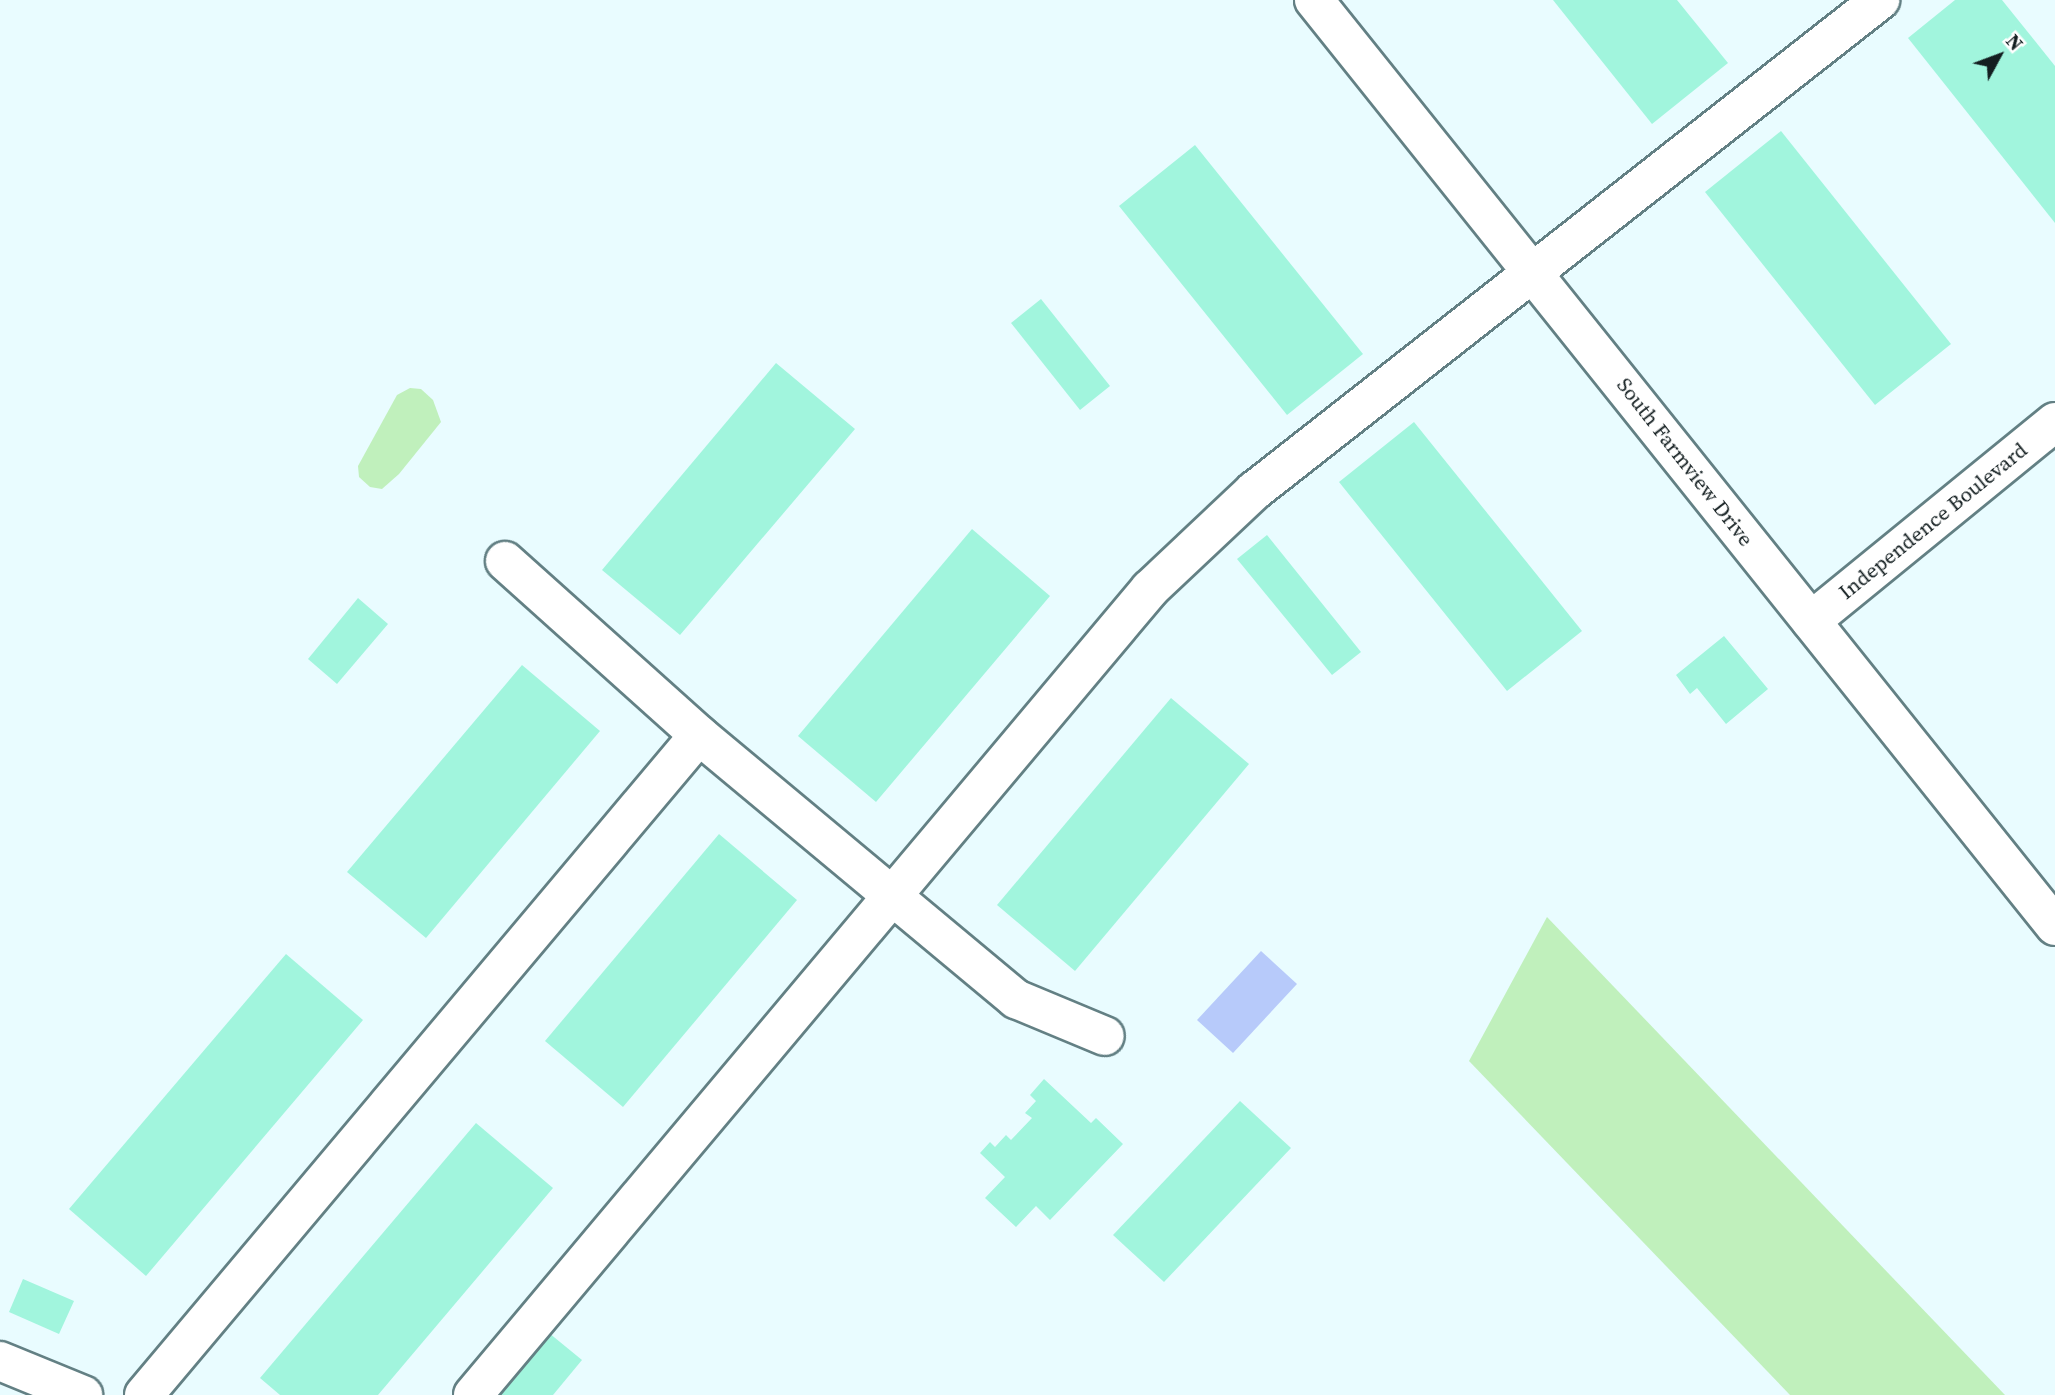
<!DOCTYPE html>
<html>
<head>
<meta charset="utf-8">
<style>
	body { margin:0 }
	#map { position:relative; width:2055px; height:1395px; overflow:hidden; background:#e9fcff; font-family:"Source Serif 4",serif }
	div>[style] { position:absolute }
	.green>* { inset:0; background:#c0f0bc }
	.water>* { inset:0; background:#b7cafa }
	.building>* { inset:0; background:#a1f5dd }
	.roads { filter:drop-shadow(2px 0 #638084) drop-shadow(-2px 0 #638084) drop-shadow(0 2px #638084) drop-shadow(0 -2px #638084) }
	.minor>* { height:38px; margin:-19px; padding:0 19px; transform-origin:19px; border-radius:19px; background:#fff }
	span { translate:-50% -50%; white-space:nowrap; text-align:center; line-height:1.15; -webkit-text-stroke:5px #fff; paint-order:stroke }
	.street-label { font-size:21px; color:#131e20 }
	.north { position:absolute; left:1964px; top:21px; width:70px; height:70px; -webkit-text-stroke:5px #fff; paint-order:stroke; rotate:49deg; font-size:19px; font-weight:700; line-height:28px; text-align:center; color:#131e20 }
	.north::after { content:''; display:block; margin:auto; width:24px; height:32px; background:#131e20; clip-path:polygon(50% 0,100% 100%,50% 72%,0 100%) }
</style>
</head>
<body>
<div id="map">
	<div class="green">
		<i style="clip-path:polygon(410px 388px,421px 389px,433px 400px,441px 422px,399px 474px,382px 489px,370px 487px,359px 477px,358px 466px,397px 395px)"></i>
		<i style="clip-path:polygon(1547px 917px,2005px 1395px,1790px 1395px,1469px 1061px)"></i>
	</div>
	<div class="water">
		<i style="clip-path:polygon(1261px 951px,1297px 984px,1233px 1053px,1197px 1020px)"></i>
	</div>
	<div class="building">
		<i style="clip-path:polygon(1553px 0,1677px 0,1728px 63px,1652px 124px)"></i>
		<i style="clip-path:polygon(1955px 0,2002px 0,2055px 66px,2055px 223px,1908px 38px)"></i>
		<i style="clip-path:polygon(1781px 131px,1951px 344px,1875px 405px,1705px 192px)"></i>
		<i style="clip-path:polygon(1195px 145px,1363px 354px,1287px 415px,1119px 206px)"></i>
		<i style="clip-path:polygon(1041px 299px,1110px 386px,1080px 410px,1011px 323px)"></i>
		<i style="clip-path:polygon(776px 363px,855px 429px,680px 635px,602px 570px)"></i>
		<i style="clip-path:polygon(1414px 422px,1582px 631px,1507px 691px,1339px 482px)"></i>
		<i style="clip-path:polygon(972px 529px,1050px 596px,876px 802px,798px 736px)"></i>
		<i style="clip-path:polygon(1267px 535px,1361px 652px,1332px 675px,1237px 559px)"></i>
		<i style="clip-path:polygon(358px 598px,388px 624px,337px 684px,308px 659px)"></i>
		<i style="clip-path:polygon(1724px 636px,1768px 689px,1726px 724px,1697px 688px,1690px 694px,1676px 675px)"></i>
		<i style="clip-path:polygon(522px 665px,600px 731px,426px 938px,347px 872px)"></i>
		<i style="clip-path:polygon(1171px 698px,1249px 764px,1075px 971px,997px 905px)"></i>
		<i style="clip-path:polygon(719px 834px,797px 900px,623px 1107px,545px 1041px)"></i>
		<i style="clip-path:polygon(286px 954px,363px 1020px,146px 1276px,69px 1209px)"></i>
		<i style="clip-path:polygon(1044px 1079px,1091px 1123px,1096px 1118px,1123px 1144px,1050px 1220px,1036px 1206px,1016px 1227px,985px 1198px,1005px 1177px,980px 1153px,990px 1142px,995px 1147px,1006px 1135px,1011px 1140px,1032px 1118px,1025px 1113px,1036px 1101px,1030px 1095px)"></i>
		<i style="clip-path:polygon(1240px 1101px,1291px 1148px,1164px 1282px,1113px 1235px)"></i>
		<i style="clip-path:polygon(476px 1123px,553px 1188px,378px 1395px,280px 1395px,260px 1378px)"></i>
		<i style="clip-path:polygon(23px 1279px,74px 1301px,59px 1334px,9px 1312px)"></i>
		<i style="clip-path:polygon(549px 1333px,582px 1360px,553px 1395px,497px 1395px)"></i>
	</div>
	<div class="roads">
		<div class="minor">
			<i style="left:1314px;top:0;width:1186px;rotate:51.33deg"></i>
			<i style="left:505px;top:561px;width:261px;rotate:41.9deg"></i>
			<i style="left:699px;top:735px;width:413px;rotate:39.8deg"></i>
			<i style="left:1016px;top:999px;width:96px;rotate:22.6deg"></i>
			<i style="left:1811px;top:621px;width:315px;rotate:-39.2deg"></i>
			<i style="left:0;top:1361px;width:90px;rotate:22.3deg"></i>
			<i style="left:144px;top:1395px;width:862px;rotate:-49.94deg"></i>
			<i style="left:473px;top:1395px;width:1053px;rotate:-49.97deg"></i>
			<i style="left:1150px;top:589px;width:143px;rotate:-43.3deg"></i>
			<i style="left:1254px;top:491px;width:796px;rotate:-38.11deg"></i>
		</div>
	</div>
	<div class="street-label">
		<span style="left:1685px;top:462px;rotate:52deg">South Farmview Drive</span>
		<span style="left:1933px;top:521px;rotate:-39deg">Independence Boulevard</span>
	</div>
	<div class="north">N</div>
</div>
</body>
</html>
